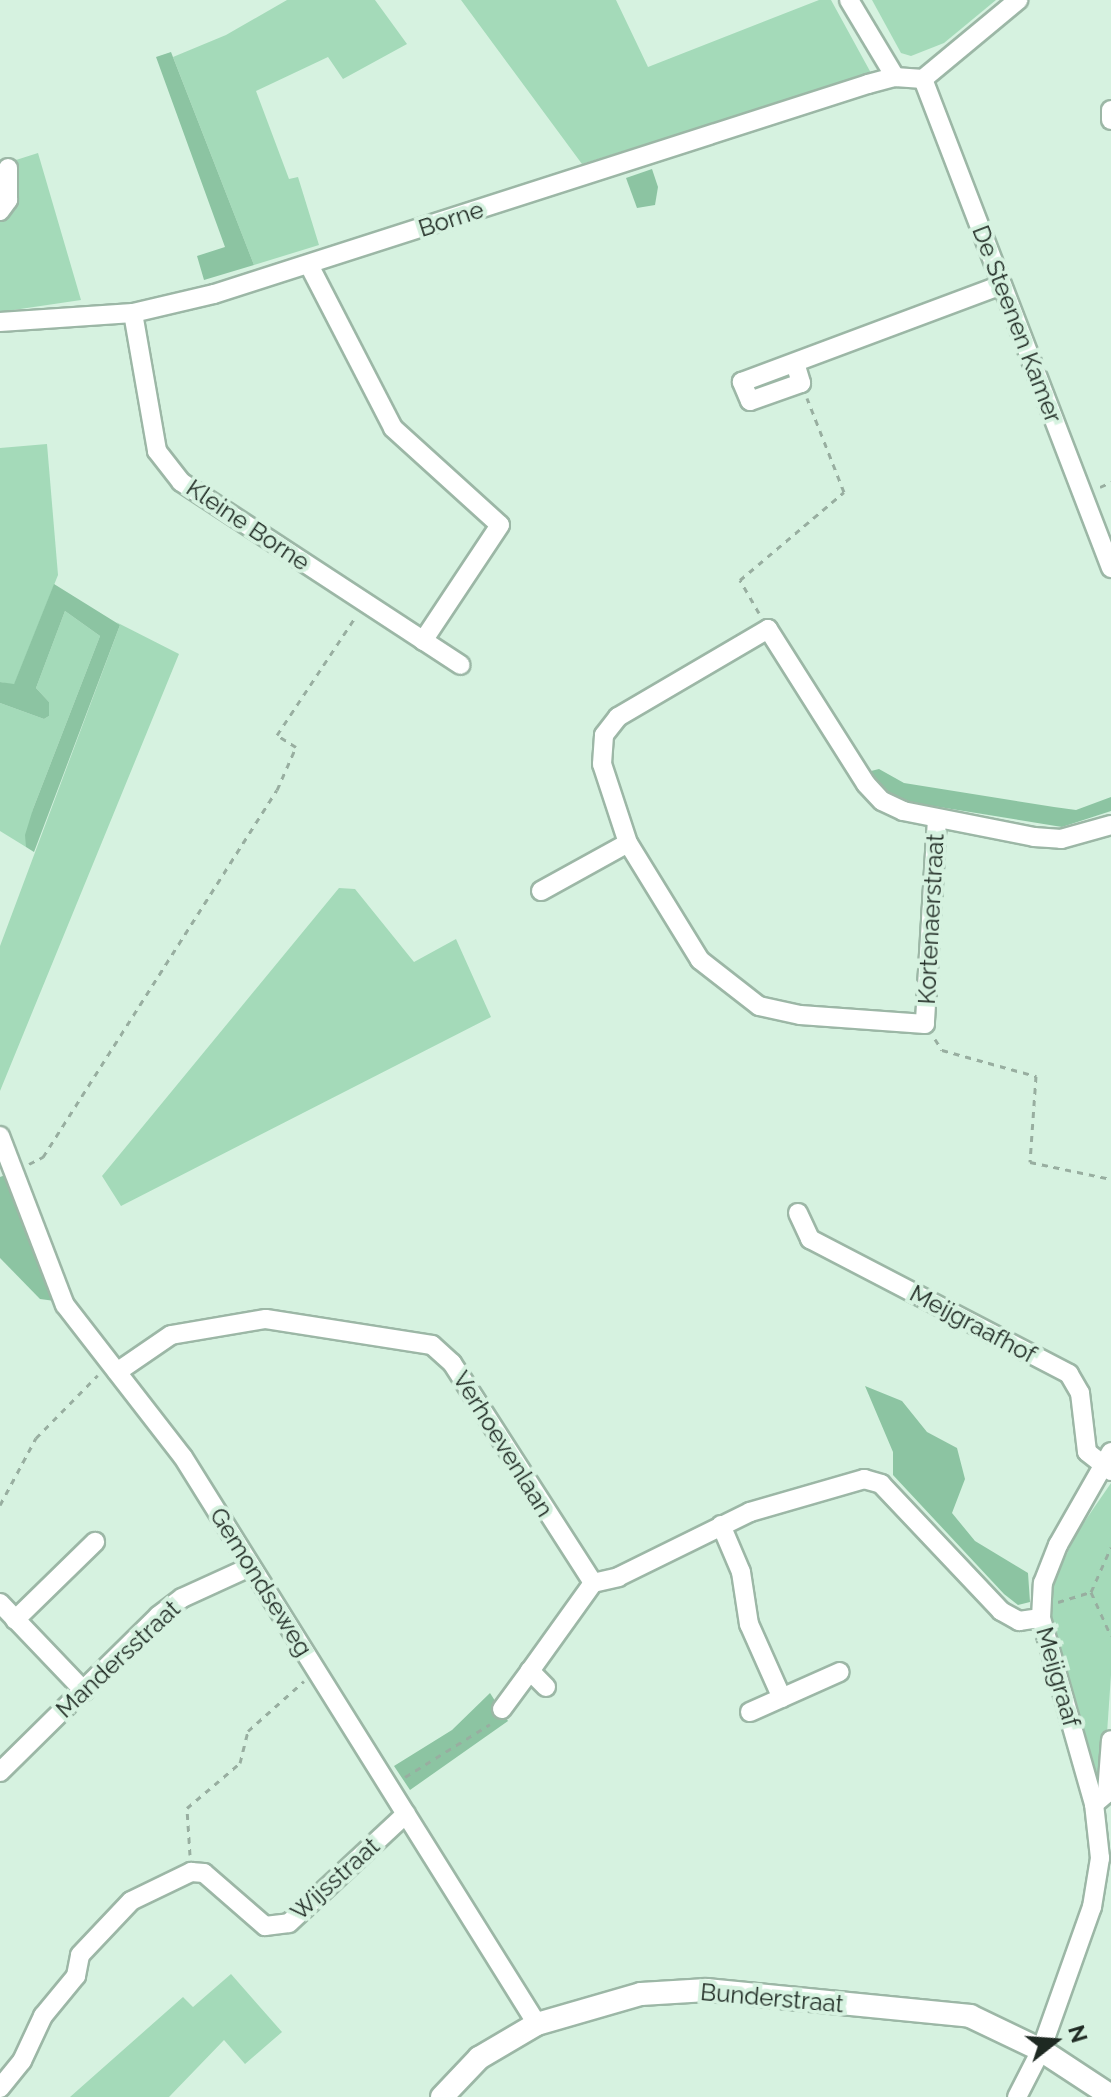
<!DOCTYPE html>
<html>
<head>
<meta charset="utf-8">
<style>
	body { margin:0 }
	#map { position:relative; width:1111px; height:2097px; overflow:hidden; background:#d6f2e0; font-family:Raleway,sans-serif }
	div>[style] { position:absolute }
	.green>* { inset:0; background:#a4dab9 }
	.forest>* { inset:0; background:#8cc4a2 }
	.path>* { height:3px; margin-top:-1.5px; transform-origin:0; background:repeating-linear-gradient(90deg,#98aea0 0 6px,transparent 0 12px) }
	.roads { filter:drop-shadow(2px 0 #9cb7a6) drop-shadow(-2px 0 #9cb7a6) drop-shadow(0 2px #9cb7a6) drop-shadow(0 -2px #9cb7a6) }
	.minor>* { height:18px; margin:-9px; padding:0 9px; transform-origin:9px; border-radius:9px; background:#fff }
	.tertiary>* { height:22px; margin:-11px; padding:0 11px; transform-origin:11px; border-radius:11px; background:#fff }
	span { translate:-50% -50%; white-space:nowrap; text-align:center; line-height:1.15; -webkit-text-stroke:8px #d6f2e0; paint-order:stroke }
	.street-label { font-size:24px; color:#1e2922 }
	.north { position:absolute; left:1015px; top:2001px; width:80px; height:80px; -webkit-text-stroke:6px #d6f2e0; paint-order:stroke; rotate:73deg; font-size:22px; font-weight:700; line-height:32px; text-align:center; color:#1e2922 }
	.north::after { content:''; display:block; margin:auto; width:28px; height:36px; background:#1e2922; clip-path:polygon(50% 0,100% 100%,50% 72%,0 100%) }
</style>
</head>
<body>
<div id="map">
	<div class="green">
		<i style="clip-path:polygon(287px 0,375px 0,407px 44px,343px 79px,328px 57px,256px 91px,289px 179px,298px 177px,319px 245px,254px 265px,173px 57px,226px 35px)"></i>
		<i style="clip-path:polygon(461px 0,616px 0,648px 67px,819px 0,831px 0,871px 73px,582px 164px)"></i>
		<i style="clip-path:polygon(872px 0,996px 0,944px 43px,911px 56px,901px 53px)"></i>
		<i style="clip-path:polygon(38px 153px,81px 300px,0 312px,0 220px,17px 199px,16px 160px)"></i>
		<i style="clip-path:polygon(47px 444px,58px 575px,14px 685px,0 682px,0 448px)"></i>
		<i style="clip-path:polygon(65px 611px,100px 636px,33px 809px,26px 847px,0 831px,0 703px,44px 719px,49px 716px,49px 702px,36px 688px)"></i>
		<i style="clip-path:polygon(116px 622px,179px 654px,0 1091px,0 946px,120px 625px)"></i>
		<i style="clip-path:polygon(339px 888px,355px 889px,414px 962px,456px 939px,491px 1017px,121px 1206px,102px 1176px)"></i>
		<i style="clip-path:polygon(1111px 1483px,1111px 1675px,1104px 1777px,1098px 1778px,1051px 1613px,1052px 1586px,1076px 1534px)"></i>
		<i style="clip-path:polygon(231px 1974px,282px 2032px,245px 2064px,224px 2040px,169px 2097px,70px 2097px,183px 1997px,193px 2007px)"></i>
	</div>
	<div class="forest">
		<i style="clip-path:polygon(171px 52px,254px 265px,204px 280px,197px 256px,225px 247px,156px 57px)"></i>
		<i style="clip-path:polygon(652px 169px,658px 187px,655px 205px,637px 208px,626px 178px)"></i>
		<i style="clip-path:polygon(54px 584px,120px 625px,34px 852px,26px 847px,25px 835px,33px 809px,100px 636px,65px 611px,36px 688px,49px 702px,49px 716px,44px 719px,0 703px,0 682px,14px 684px)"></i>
		<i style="clip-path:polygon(879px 769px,904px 783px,1054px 807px,1076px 810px,1111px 797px,1111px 811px,1062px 827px,896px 800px,886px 797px,871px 771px)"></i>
		<i style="clip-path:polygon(8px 1174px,55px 1301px,40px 1299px,0 1258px,0 1177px)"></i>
		<i style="clip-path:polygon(865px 1386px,902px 1401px,927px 1432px,957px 1448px,965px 1479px,952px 1513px,975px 1541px,1028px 1573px,1030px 1602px,1018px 1605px,1004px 1594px,893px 1475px,893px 1452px)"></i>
		<i style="clip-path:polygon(490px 1693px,508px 1721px,410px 1790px,394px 1766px,452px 1730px)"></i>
	</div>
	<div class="path">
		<i style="left:1100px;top:487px;width:12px;rotate:-24deg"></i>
		<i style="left:759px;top:613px;width:38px;rotate:-120deg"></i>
		<i style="left:740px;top:580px;width:136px;rotate:-40.2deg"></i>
		<i style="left:844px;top:492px;width:101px;rotate:-111.5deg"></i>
		<i style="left:935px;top:1039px;width:13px;rotate:58deg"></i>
		<i style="left:942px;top:1050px;width:98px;rotate:15.5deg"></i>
		<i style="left:1036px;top:1076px;width:86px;rotate:94deg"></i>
		<i style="left:1030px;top:1162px;width:83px;rotate:11.9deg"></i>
		<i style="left:29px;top:1164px;width:16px;rotate:-27deg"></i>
		<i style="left:43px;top:1157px;width:435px;rotate:-57.5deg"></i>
		<i style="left:277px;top:790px;width:47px;rotate:-66.2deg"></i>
		<i style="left:296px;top:747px;width:22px;rotate:-148deg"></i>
		<i style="left:277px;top:735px;width:139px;rotate:-56.4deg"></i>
		<i style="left:0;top:1505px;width:76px;rotate:-61.8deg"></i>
		<i style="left:36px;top:1438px;width:88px;rotate:-45.5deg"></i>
		<i style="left:1091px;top:1592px;width:48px;rotate:65.6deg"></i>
		<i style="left:1058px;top:1602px;width:34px;rotate:-17deg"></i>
		<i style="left:1091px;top:1592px;width:49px;rotate:-66deg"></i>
		<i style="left:405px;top:1777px;width:100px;rotate:-31.9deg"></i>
		<i style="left:190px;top:1855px;width:47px;rotate:-93.7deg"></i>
		<i style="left:187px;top:1808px;width:70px;rotate:-40.3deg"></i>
		<i style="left:240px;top:1763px;width:33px;rotate:-76deg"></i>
		<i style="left:248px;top:1731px;width:75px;rotate:-41.8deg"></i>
	</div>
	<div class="roads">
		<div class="minor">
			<i style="left:849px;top:0;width:90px;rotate:59.1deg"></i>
			<i style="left:923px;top:79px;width:524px;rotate:68.97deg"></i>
			<i style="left:1111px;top:110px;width:10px;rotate:90deg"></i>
			<i style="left:0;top:211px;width:14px;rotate:-54deg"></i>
			<i style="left:8px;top:200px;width:32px;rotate:-90deg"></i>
			<i style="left:309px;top:265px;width:183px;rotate:62.7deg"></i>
			<i style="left:393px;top:428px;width:144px;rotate:42.2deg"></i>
			<i style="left:500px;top:525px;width:139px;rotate:123.6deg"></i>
			<i style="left:133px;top:313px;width:140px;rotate:80.1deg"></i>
			<i style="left:157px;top:451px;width:39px;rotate:52deg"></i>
			<i style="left:181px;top:482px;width:334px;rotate:33.2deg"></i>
			<i style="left:0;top:322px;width:133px;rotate:-3.9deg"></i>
			<i style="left:133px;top:313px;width:83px;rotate:-13.2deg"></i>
			<i style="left:214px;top:294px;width:687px;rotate:-17.8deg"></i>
			<i style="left:868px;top:84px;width:28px;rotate:-15deg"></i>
			<i style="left:895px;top:77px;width:28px;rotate:4deg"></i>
			<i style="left:923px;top:79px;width:124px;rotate:-39.7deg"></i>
			<i style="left:795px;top:363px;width:21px;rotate:73deg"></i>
			<i style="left:801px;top:383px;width:54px;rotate:160.6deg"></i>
			<i style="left:750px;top:401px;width:21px;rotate:-113deg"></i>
			<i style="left:742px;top:382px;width:277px;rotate:-20.5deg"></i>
			<i style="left:937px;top:819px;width:205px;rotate:93.4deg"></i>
			<i style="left:925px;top:1024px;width:125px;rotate:-175.9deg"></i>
			<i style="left:800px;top:1015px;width:42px;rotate:-167.6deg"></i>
			<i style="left:759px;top:1006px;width:75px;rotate:-142.1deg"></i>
			<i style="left:700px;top:960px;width:137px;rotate:-121.6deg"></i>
			<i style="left:628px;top:843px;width:83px;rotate:-108.2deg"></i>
			<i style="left:602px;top:764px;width:29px;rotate:-86deg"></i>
			<i style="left:604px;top:735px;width:23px;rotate:-52deg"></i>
			<i style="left:618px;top:717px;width:174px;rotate:-30.4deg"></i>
			<i style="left:768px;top:629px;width:183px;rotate:57.7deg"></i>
			<i style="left:866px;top:784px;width:23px;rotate:47deg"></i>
			<i style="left:882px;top:801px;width:23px;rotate:25deg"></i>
			<i style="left:903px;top:811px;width:134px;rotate:11.2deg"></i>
			<i style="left:1034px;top:837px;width:27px;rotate:4deg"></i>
			<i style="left:1061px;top:839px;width:52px;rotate:-15.6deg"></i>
			<i style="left:541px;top:891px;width:99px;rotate:-28.9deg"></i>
			<i style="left:0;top:1136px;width:181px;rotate:69deg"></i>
			<i style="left:65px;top:1305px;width:192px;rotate:52.2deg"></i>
			<i style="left:183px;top:1457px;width:668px;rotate:58.02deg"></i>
			<i style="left:798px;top:1213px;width:29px;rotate:65deg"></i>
			<i style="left:810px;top:1239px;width:292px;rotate:27.5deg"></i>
			<i style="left:1069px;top:1374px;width:22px;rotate:60deg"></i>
			<i style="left:1080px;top:1393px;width:59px;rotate:83.2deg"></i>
			<i style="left:1087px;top:1452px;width:31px;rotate:38deg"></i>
			<i style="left:117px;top:1372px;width:65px;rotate:-34.4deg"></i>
			<i style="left:171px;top:1335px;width:96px;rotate:-9.6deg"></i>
			<i style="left:266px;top:1319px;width:168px;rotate:8.9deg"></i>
			<i style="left:432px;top:1345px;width:27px;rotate:42deg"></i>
			<i style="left:452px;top:1363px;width:261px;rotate:57.3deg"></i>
			<i style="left:721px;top:1525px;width:51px;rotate:66.9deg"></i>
			<i style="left:741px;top:1572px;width:53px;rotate:81.3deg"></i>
			<i style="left:749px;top:1624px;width:81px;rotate:66deg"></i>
			<i style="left:593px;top:1583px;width:26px;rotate:-13deg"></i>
			<i style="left:618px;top:1577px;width:147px;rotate:-26.2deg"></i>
			<i style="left:750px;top:1512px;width:119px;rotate:-16.1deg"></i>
			<i style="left:864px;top:1479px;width:18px;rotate:16deg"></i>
			<i style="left:881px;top:1484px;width:175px;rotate:46.6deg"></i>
			<i style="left:1001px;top:1611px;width:21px;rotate:29deg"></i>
			<i style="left:1019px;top:1621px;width:22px;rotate:-8deg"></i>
			<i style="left:0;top:1603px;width:122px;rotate:46.3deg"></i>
			<i style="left:15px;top:1620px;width:112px;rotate:-44.3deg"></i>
			<i style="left:546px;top:1687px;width:23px;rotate:-135deg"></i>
			<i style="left:530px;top:1671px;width:108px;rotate:-54.4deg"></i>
			<i style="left:502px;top:1709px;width:47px;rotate:-53.6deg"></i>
			<i style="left:750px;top:1712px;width:98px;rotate:-24deg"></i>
			<i style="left:0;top:1772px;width:222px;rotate:-44.6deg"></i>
			<i style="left:158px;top:1616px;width:30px;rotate:-37deg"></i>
			<i style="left:182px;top:1598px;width:75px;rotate:-24.5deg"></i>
			<i style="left:1094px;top:1804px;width:17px;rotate:-40deg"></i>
			<i style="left:1107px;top:1793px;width:53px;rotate:-85.7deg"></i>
			<i style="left:0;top:2088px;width:35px;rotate:-51deg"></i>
			<i style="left:22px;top:2061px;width:50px;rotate:-65deg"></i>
			<i style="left:43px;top:2016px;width:52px;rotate:-50.5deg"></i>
			<i style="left:76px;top:1976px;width:21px;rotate:-79deg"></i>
			<i style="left:80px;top:1955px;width:74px;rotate:-46.6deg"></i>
			<i style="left:131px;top:1901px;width:67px;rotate:-25.8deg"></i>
			<i style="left:191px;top:1872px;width:13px;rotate:4deg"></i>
			<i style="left:204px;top:1873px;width:81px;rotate:41deg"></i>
			<i style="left:265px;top:1926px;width:24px;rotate:-7deg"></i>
			<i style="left:289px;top:1923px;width:160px;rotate:-43deg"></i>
			<i style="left:1017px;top:2097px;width:53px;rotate:-62.9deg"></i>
			<i style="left:1041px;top:2050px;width:152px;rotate:-70.4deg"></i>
			<i style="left:1092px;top:1907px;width:50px;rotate:-80.7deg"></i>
			<i style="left:1100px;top:1858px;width:54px;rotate:-96.3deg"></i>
			<i style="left:1094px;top:1804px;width:193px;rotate:-105.9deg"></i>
			<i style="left:1041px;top:1618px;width:35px;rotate:-87deg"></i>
			<i style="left:1043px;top:1583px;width:41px;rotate:-68.5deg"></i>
			<i style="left:1058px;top:1545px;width:107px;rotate:-60.3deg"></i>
		</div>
		<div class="tertiary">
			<i style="left:442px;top:2097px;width:54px;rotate:-46.5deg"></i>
			<i style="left:479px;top:2058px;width:67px;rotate:-30.4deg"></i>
			<i style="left:537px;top:2024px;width:108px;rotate:-16.1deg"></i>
			<i style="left:641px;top:1994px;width:66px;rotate:-3.5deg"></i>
			<i style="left:707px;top:1990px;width:264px;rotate:5.6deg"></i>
			<i style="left:970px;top:2016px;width:79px;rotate:25.6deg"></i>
			<i style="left:1041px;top:2050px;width:84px;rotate:33.3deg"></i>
		</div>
	</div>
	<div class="street-label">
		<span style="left:451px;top:219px;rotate:-18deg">Borne</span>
		<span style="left:1017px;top:324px;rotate:69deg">De Steenen Kamer</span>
		<span style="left:248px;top:525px;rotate:34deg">Kleine Borne</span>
		<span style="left:931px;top:919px;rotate:-87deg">Kortenaerstraat</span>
		<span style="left:973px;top:1324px;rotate:28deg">Meijgraafhof</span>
		<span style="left:503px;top:1444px;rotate:58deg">Verhoevenlaan</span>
		<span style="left:261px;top:1582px;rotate:58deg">Gemondseweg</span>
		<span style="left:118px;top:1659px;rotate:-43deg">Mandersstraat</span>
		<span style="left:1058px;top:1677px;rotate:74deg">Meijgraaf</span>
		<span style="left:335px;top:1879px;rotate:-42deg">Wijsstraat</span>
		<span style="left:772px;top:1998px;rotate:5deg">Bunderstraat</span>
	</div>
	<div class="north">N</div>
</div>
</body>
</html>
